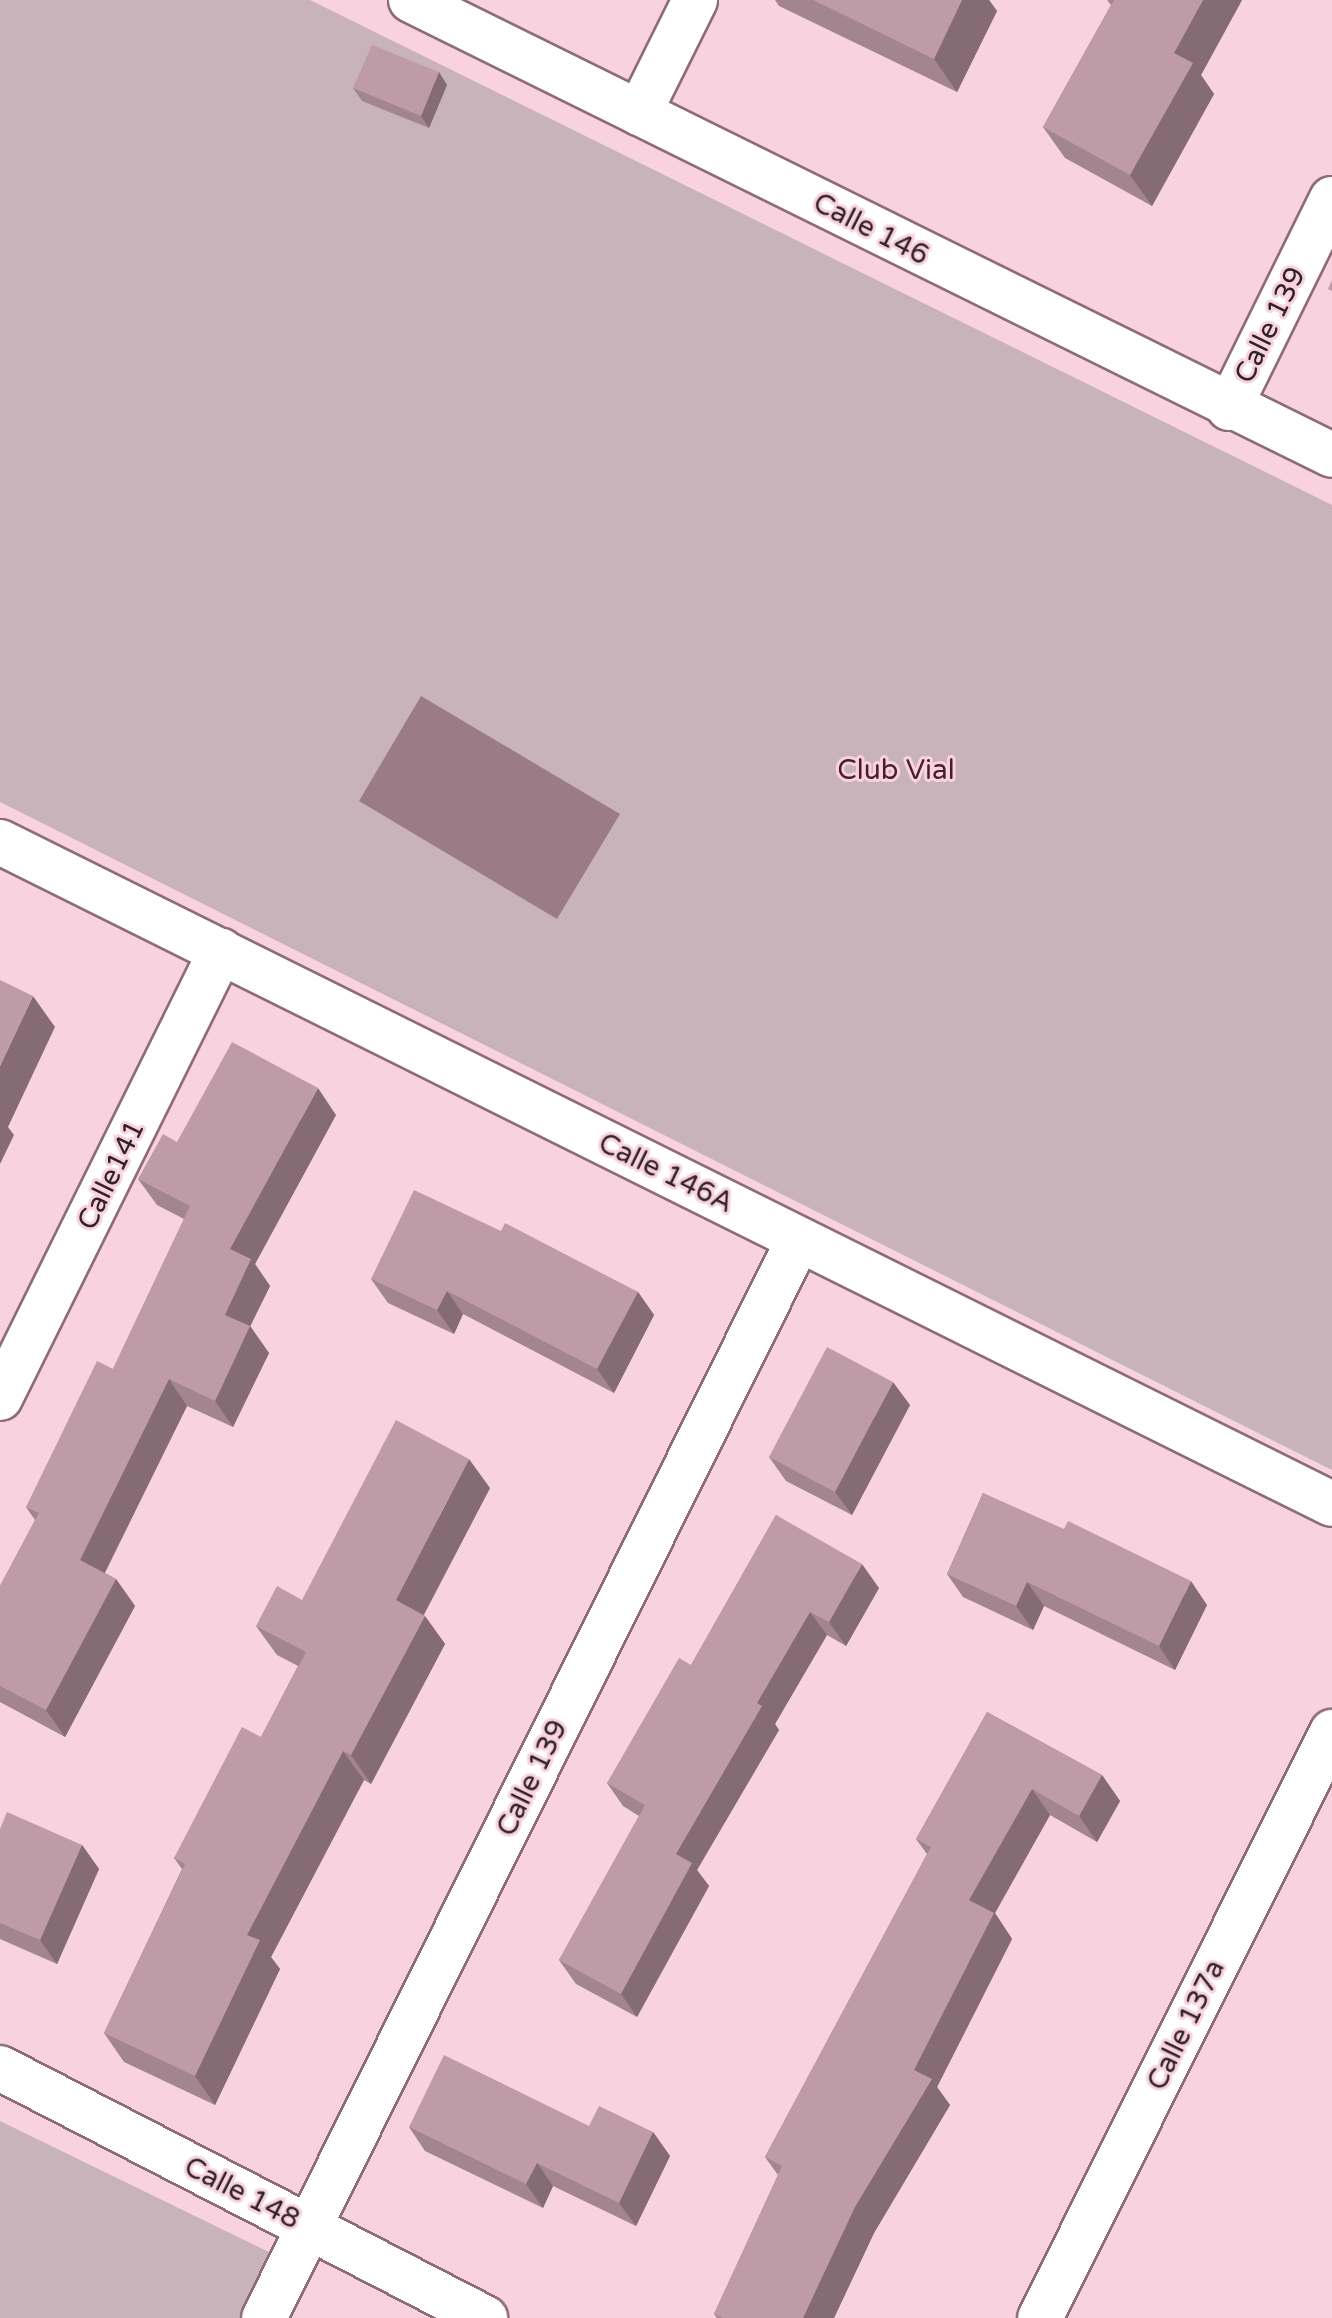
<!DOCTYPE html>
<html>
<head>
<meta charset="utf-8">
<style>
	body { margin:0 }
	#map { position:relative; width:1332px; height:2318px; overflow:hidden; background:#f8d3df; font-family:"Varela Round",sans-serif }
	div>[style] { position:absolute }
	.green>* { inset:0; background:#c9b3ba }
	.water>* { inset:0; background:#9b7c86 }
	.roads { filter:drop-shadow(2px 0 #8d6c77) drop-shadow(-2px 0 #8d6c77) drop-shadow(0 2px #8d6c77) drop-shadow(0 -2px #8d6c77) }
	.street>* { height:44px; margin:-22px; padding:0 22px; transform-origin:22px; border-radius:22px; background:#fff }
	.wall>* { inset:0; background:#a3858f }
	.shaded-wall>* { inset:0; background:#856c74 }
	.building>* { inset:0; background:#be9ba6 }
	span { translate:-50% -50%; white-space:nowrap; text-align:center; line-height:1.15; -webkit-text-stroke:6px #f8d3df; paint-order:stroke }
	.street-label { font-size:28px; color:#302327 }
	.park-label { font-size:28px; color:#491d2f }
</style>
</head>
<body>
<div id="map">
	<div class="green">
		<i style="clip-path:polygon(0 0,310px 0,1332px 505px,1332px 1470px,0 802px)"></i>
		<i style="clip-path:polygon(0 2121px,277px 2256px,246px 2318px,0 2318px)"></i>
	</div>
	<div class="water">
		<i style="clip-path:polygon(421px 696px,620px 814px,557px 919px,359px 801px)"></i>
	</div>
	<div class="roads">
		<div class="street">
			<i style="left:411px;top:0;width:1027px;rotate:26.29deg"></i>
			<i style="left:639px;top:113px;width:126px;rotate:-63.6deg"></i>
			<i style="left:1229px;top:408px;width:233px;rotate:-63.8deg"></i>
			<i style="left:0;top:842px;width:1487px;rotate:26.43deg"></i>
			<i style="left:0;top:1398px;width:499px;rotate:-63.7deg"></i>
			<i style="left:0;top:2068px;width:546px;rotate:27.27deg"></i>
			<i style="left:264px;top:2318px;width:1204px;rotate:-63.63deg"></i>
			<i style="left:1040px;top:2318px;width:655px;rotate:-63.51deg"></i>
		</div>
	</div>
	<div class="wall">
		<i style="clip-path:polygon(775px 0,989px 0,997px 11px,957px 92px,779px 6px)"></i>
		<i style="clip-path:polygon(1107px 0,1242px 0,1201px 75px,1214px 94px,1152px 206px,1065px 158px,1043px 127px,1111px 5px)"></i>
		<i style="clip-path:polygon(439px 72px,447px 85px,429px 128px,362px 101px,353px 88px)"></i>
		<i style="clip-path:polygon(336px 1115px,255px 1264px,270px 1286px,250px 1326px,269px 1353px,233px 1427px,187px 1406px,105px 1573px,116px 1579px,135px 1606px,65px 1737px,0 1702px,0 1586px,35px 1520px,26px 1507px,113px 1369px,184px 1219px,157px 1205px,138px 1179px,177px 1142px)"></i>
		<i style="clip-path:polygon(501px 1231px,638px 1292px,654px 1315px,614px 1393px,463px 1314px,454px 1334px,388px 1303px,371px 1279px)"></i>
		<i style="clip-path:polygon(910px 1405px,852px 1515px,786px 1481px,769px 1457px)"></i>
		<i style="clip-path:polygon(490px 1488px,424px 1615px,445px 1644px,371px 1784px,364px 1780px,271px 1957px,280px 1969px,215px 2105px,124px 2062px,104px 2033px,182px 1869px,174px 1858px,261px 1737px,298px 1666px,277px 1655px,256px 1626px,302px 1600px)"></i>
		<i style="clip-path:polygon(983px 1493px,1207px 1605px,1175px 1670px,1044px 1606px,1033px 1630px,963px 1597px,947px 1574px)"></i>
		<i style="clip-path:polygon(776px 1515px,879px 1588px,846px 1646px,827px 1635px,775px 1724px,779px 1730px,697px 1870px,709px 1886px,637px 2017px,576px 1984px,559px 1960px,639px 1816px,623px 1806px,607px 1783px,691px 1665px)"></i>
		<i style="clip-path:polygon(987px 1712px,1102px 1775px,1120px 1801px,1097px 1842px,1050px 1815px,995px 1913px,1012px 1939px,937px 2087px,950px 2105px,874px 2233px,834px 2318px,717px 2318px,714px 2314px,778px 2175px,765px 2157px,927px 1854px,916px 1839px)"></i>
		<i style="clip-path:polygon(0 1829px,82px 1845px,99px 1869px,57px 1964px,0 1939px)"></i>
		<i style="clip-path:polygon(589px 2126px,653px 2132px,670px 2156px,636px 2226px,553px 2186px,543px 2208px,425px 2151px,409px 2127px)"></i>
	</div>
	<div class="shaded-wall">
		<i style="clip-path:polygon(962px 0,989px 0,997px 11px,957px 92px,934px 59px)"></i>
		<i style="clip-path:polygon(1203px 0,1242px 0,1201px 75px,1214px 94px,1152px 206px,1130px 175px,1174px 53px)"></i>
		<i style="clip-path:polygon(439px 72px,447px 85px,429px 128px,421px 116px)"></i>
		<i style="clip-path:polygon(33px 996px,55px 1027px,8px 1127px,14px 1135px,0 1164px,0 1066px)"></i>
		<i style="clip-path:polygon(318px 1088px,336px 1115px,255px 1264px,270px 1286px,243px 1341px,225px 1315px,230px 1249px)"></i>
		<i style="clip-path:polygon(447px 1291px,463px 1314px,454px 1334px,437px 1310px)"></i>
		<i style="clip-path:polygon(638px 1292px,654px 1315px,614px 1393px,597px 1369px)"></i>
		<i style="clip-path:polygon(250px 1326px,269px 1353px,233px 1427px,215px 1401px)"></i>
		<i style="clip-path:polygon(169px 1379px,187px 1406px,98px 1586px,80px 1560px)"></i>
		<i style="clip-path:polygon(893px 1382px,910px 1405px,852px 1515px,835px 1492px)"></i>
		<i style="clip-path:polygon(469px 1459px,490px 1488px,416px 1629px,396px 1600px)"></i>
		<i style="clip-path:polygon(862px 1564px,879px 1588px,846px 1646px,829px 1622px)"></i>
		<i style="clip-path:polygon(116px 1579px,135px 1606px,65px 1737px,46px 1710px)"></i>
		<i style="clip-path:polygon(1191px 1581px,1207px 1605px,1175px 1670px,1159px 1646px)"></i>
		<i style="clip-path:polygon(1027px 1582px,1044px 1606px,1033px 1630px,1016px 1606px)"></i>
		<i style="clip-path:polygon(810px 1612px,827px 1635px,775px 1724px,779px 1730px,697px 1870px,709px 1886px,637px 2017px,621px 1994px,676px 1854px,757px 1703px)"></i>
		<i style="clip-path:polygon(425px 1616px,445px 1644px,371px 1784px,351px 1755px)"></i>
		<i style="clip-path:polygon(343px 1751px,364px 1780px,271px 1957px,280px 1969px,215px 2105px,195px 2076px,247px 1935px)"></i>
		<i style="clip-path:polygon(1102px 1775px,1120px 1801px,1097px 1842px,1079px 1816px)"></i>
		<i style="clip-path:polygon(1032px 1789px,1050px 1815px,995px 1913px,1012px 1939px,937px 2087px,950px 2105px,874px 2233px,834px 2318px,803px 2318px,914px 2070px,969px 1900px)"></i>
		<i style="clip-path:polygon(82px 1845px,99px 1869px,57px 1964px,40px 1940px)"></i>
		<i style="clip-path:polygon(653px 2132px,670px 2156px,636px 2226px,619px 2203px)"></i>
		<i style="clip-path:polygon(537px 2163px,553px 2186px,543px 2208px,526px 2184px)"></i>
	</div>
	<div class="building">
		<i style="clip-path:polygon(813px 0,962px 0,934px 59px)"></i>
		<i style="clip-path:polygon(1114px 0,1203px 0,1174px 53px,1193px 63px,1130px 175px,1043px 127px)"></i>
		<i style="clip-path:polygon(372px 45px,439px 72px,421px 116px,353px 88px)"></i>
		<i style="clip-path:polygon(1332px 280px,1332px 291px,1328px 289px)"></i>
		<i style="clip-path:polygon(0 980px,33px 996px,0 1066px)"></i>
		<i style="clip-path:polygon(232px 1042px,318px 1088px,230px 1249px,251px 1259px,225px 1315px,250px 1326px,215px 1401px,169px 1379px,80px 1560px,116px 1579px,46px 1710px,0 1686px,0 1586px,39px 1513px,26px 1507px,97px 1361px,113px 1369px,190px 1206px,138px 1179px,163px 1134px,177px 1142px)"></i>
		<i style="clip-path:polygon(414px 1190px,501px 1231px,505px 1223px,638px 1292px,597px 1369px,447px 1291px,437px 1310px,371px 1279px)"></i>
		<i style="clip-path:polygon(827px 1347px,893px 1382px,835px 1492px,769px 1457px)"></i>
		<i style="clip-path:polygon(396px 1420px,469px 1459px,396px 1600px,425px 1616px,351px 1755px,343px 1751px,247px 1935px,260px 1940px,195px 2076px,104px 2033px,185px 1864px,174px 1858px,242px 1727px,261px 1737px,306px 1652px,256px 1626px,277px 1586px,302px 1600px)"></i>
		<i style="clip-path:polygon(983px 1493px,1064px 1529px,1068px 1521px,1191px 1581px,1159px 1646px,1027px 1582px,1016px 1606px,947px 1574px)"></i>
		<i style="clip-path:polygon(776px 1515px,862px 1564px,829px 1622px,810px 1612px,757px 1703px,762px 1706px,676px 1854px,692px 1863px,621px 1994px,559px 1960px,645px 1805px,607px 1783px,679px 1658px,691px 1665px)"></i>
		<i style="clip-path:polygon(987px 1712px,1102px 1775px,1079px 1816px,1032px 1789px,969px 1900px,994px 1913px,914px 2070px,932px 2079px,855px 2207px,803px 2318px,723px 2318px,714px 2314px,782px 2166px,765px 2157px,931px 1847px,916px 1839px)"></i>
		<i style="clip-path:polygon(7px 1812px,82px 1845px,40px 1940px,0 1923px,0 1829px)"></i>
		<i style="clip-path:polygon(444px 2055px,589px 2126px,599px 2106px,653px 2132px,619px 2203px,537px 2163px,526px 2184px,409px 2127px)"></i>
	</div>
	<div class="street-label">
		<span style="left:871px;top:229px;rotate:27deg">Calle 146</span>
		<span style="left:1270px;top:325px;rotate:-64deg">Calle 139</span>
		<span style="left:666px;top:1173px;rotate:26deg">Calle 146A</span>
		<span style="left:111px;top:1175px;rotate:-64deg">Calle141</span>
		<span style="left:532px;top:1778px;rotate:-64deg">Calle 139</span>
		<span style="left:1186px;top:2025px;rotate:-64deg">Calle 137a</span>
		<span style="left:242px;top:2193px;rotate:27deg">Calle 148</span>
	</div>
	<div class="park-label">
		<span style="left:896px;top:770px">Club Vial</span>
	</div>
</div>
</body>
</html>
